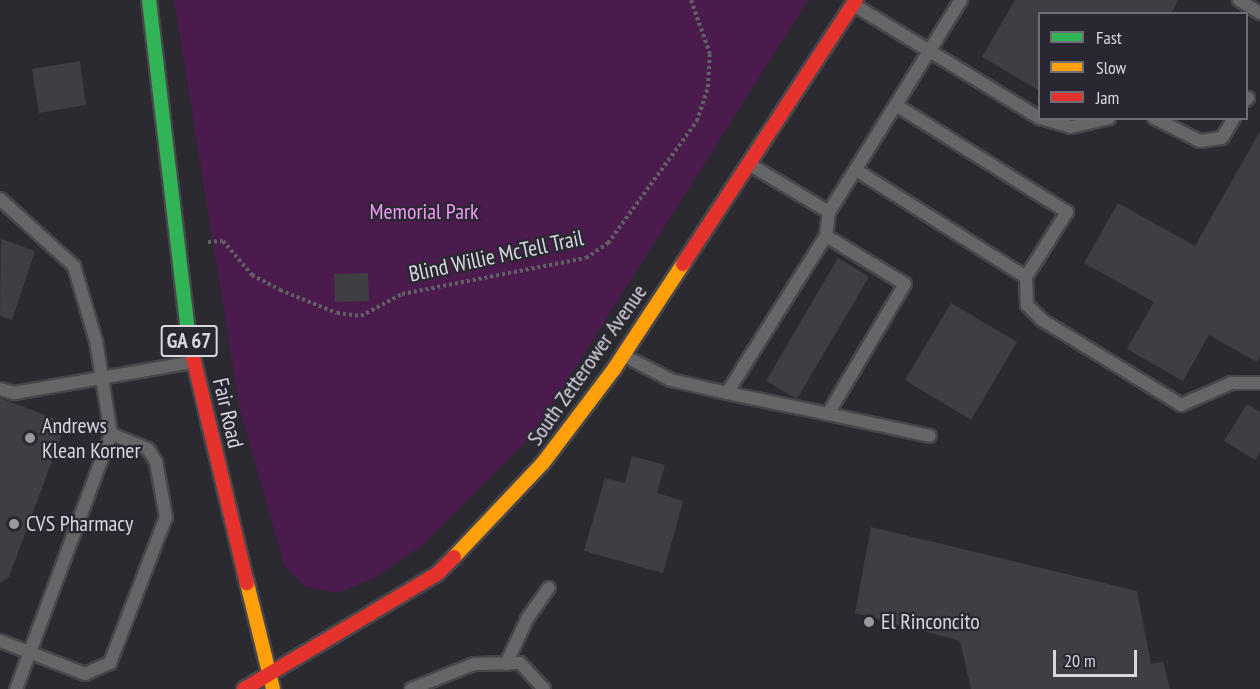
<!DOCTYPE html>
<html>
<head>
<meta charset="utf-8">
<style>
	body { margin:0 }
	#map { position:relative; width:1260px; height:689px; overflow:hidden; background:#2b2a30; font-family:"PT Sans Narrow",sans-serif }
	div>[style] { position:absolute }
	.green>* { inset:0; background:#4c1b4e }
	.building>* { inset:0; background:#3f3f43 }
	.path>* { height:4px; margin-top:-2px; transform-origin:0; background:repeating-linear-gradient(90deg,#616065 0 3px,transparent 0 6px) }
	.roads { filter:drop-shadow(2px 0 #47474b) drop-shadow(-2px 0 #47474b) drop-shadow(0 2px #47474b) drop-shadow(0 -2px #47474b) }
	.lane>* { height:12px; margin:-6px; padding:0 6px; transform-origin:6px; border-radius:6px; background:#666669 }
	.fast>* { height:14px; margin:-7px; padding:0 7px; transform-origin:7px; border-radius:7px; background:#30b455 }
	.slow>* { height:14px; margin:-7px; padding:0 7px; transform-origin:7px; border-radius:7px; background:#ff9f0a }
	.jam>* { height:14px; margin:-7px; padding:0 7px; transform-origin:7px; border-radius:7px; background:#e5322d }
	.dots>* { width:16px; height:16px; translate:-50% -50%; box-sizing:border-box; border:3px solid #292832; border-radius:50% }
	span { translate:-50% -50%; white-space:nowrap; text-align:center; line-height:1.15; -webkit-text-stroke:4.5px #292832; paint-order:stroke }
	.shield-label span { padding:2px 4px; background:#292832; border:2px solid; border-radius:4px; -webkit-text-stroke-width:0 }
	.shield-label { font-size:21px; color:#d8d7dd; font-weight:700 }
	.park-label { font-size:22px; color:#f199f3 }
	.street-label { font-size:22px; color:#d8d7dd }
	.poi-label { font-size:22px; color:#d8d7dd }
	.left { translate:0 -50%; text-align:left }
	.legend { position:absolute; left:1038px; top:12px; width:210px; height:108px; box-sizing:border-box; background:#292832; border:2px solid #6f6e76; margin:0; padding:8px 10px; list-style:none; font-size:18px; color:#d8d7dd }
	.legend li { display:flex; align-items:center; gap:12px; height:30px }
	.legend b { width:30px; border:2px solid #6f6e76 }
	.scale { position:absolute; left:1053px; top:650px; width:84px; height:27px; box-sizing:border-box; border:3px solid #d8d7dd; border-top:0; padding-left:8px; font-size:18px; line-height:21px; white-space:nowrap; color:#d8d7dd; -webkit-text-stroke:4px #292832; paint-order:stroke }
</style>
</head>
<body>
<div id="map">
	<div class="green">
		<i style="clip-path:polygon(174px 0,808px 0,534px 433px,421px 546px,374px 578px,338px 593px,306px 587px,285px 567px,240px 410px)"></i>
	</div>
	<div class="building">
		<i style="clip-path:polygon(1015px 0,1178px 0,1171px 14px,1040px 14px,1040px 91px,982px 57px)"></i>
		<i style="clip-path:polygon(80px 61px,86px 105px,39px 113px,32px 69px)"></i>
		<i style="clip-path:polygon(1260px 131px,1260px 356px,1257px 362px,1209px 335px,1183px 381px,1127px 349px,1154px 302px,1084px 263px,1118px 203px,1195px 246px)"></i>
		<i style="clip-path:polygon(1px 239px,35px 251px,12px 320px,0 316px)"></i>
		<i style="clip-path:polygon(838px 258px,869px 277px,797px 399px,766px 381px)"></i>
		<i style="clip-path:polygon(368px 273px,369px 301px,335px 302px,334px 274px)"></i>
		<i style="clip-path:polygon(951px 303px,1017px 342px,971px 420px,905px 380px)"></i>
		<i style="clip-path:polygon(0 398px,66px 423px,9px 577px,0 583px)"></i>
		<i style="clip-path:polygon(1247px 404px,1260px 412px,1260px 452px,1255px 460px,1224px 441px)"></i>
		<i style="clip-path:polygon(632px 456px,665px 465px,657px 493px,683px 501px,663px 573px,584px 551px,605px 478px,625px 483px)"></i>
		<i style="clip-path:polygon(871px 527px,1137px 591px,1151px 664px,1163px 662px,1170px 689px,971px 689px,960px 641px,855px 613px)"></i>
	</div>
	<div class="path">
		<i style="left:208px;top:242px;width:15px;rotate:-4deg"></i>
		<i style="left:223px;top:241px;width:45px;rotate:49.5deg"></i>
		<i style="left:252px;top:275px;width:32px;rotate:28deg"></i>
		<i style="left:280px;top:290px;width:61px;rotate:22deg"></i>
		<i style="left:337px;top:313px;width:24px;rotate:7deg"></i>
		<i style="left:361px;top:316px;width:47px;rotate:-28.2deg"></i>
		<i style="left:402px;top:294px;width:187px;rotate:-11.1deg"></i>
		<i style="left:586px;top:258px;width:27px;rotate:-34deg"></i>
		<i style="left:608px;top:243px;width:151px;rotate:-53.9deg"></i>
		<i style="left:697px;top:121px;width:36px;rotate:-72deg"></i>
		<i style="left:708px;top:87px;width:33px;rotate:-87deg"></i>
		<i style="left:710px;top:54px;width:57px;rotate:-109.4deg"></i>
	</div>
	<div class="roads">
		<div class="lane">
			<i style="left:1239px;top:0;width:25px;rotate:32deg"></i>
			<i style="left:854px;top:5px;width:218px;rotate:31.3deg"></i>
			<i style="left:1246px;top:100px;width:3px;rotate:-45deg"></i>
			<i style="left:1040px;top:118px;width:32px;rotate:16deg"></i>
			<i style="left:1071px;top:127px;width:39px;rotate:-13deg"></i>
			<i style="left:1154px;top:118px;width:51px;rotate:26.6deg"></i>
			<i style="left:1200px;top:141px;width:22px;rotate:-8deg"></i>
			<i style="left:1222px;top:138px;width:23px;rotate:-59deg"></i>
			<i style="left:749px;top:164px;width:93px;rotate:31deg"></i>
			<i style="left:856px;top:170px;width:201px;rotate:32.2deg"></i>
			<i style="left:1026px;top:277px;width:77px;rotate:-57.8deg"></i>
			<i style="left:1067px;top:212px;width:202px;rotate:-148deg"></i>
			<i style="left:0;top:199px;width:100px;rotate:42.2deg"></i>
			<i style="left:74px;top:266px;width:78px;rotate:73.7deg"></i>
			<i style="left:96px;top:341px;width:94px;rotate:80.8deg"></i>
			<i style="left:111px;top:434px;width:272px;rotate:110.4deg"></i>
			<i style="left:1026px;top:277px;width:28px;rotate:88deg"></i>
			<i style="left:1027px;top:305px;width:21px;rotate:45deg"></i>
			<i style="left:1042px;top:320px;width:163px;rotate:31.4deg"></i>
			<i style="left:1181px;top:405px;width:55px;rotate:-23.7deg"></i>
			<i style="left:1231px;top:383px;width:29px"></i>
			<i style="left:625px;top:356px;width:52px;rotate:27.6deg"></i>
			<i style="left:671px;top:380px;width:57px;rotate:13.1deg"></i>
			<i style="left:727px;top:393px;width:186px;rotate:-57.8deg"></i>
			<i style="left:826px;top:236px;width:24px;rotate:-83deg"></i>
			<i style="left:829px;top:212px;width:250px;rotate:-58.1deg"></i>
			<i style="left:0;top:389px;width:15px;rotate:16deg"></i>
			<i style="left:14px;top:393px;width:183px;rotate:-9.8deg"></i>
			<i style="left:727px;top:393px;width:103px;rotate:11.7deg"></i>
			<i style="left:828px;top:414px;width:151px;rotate:-59.4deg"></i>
			<i style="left:905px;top:284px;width:92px;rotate:-148.7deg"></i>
			<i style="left:828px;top:414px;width:104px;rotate:12.2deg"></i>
			<i style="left:0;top:641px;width:91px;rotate:21.2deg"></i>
			<i style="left:85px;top:674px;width:27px;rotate:-24deg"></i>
			<i style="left:110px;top:663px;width:156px;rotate:-69deg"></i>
			<i style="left:166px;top:517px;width:56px;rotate:-100.3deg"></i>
			<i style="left:156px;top:462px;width:15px;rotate:-122deg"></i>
			<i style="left:148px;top:449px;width:40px;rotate:-158deg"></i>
			<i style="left:506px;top:664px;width:50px;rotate:-65deg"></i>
			<i style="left:527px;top:619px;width:38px;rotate:-55deg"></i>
			<i style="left:411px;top:689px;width:68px;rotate:-21.6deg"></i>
			<i style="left:474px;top:664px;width:46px;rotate:-1.2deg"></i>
			<i style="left:520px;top:663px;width:35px;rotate:47deg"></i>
		</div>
		<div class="fast">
			<i style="left:149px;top:0;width:342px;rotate:83.3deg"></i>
		</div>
		<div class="slow">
			<i style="left:454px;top:557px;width:129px;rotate:-46.6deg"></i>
			<i style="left:543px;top:463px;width:118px;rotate:-52.9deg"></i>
			<i style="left:614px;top:369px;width:126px;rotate:-56.7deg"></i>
			<i style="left:247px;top:583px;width:109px;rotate:76.2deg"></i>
		</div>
		<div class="jam">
			<i style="left:683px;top:264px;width:316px;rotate:-56.8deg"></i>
			<i style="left:189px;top:340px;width:250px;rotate:76.6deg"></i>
			<i style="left:244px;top:689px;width:225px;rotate:-30.8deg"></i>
			<i style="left:437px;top:574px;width:24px;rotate:-45deg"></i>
		</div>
	</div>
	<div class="dots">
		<i style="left:30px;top:438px;background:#9b9aa0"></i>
		<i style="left:14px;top:524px;background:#9b9aa0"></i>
		<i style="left:869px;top:622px;background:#9b9aa0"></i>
	</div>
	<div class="shield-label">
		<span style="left:189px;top:341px">GA 67</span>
	</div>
	<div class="park-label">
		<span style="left:424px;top:212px">Memorial Park</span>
	</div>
	<div class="street-label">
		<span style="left:496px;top:256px;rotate:-12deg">Blind Willie McTell Trail</span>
		<span style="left:587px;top:365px;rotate:-55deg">South Zetterower Avenue</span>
		<span style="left:228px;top:413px;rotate:77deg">Fair Road</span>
	</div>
	<div class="poi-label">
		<span class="left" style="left:42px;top:438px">Andrews<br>Klean Korner</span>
		<span class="left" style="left:26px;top:524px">CVS Pharmacy</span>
		<span class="left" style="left:881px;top:622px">El Rinconcito</span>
	</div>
	<ul class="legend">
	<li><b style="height:8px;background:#30b455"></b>Fast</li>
	<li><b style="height:8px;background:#ff9f0a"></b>Slow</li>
	<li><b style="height:8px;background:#e5322d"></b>Jam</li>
	</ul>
	<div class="scale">20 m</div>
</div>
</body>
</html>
